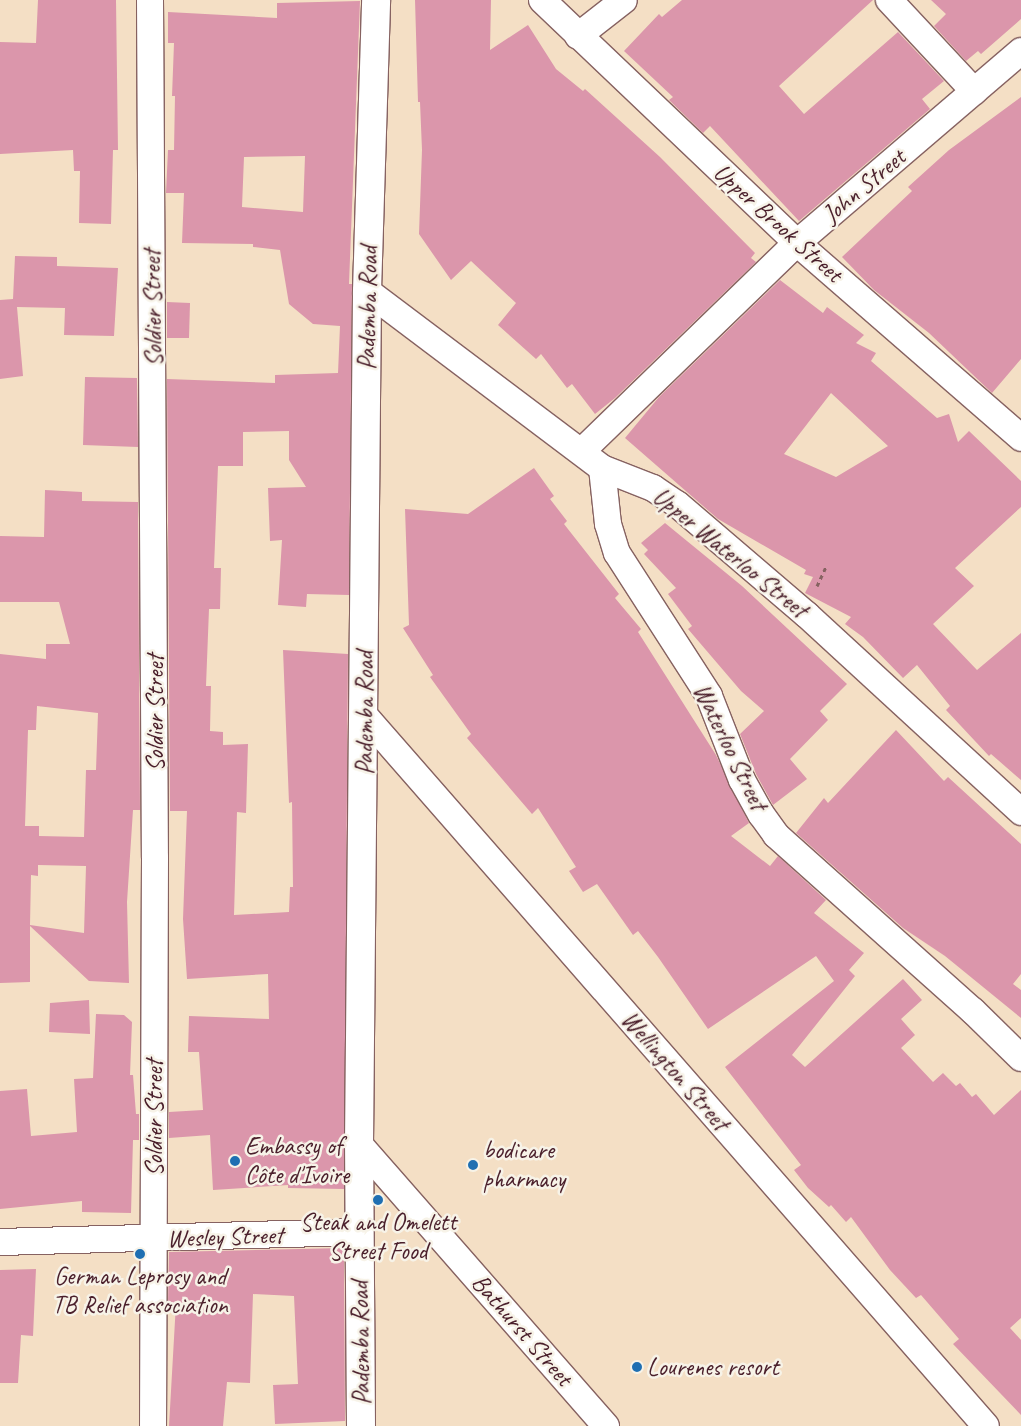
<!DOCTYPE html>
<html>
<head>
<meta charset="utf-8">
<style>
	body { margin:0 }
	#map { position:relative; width:1021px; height:1426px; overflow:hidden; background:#f4dfc5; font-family:Caveat,sans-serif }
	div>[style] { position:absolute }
	.building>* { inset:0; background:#db96ab }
	.path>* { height:3px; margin-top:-1.5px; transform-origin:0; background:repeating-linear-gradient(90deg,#866261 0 4px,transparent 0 8px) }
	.roads { filter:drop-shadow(1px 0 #866261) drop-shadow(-1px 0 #866261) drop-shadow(0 1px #866261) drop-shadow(0 -1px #866261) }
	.street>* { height:26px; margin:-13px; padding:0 13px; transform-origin:13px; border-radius:13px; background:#fff }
	.secondary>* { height:28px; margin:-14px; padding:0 14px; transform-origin:14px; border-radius:14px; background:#fff }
	.dots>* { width:14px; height:14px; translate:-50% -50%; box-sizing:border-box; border:2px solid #f7f3e8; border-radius:50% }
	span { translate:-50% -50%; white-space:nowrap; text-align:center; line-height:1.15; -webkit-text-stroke:5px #f7f3e8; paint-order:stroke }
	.street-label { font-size:25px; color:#4a1f2b }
	.poi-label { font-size:25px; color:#4a1f2b }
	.left { translate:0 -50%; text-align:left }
</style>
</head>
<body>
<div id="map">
	<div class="building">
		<i style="clip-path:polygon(38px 0,116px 0,118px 150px,113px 150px,111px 224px,79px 223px,80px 171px,74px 171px,73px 150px,0 154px,0 42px,36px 43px)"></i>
		<i style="clip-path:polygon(415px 0,491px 0,490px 50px,528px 25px,556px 69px,583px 91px,585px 89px,660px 157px,755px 253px,751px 258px,756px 262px,615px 398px,595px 414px,572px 384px,567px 388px,541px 354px,536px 359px,498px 325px,516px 303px,471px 261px,451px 280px,419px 234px,422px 150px,420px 102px,418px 102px)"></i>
		<i style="clip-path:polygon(682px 0,873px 0,779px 86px,804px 114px,898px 32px,944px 81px,922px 99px,930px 109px,799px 221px,710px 126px,703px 133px,669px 100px,673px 97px,624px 51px,659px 14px,662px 17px)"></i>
		<i style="clip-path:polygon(931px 0,1021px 0,1021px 19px,981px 54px,978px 51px,966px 61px,934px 26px,946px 14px)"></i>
		<i style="clip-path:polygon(evenodd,360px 1px,349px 284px,352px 284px,349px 595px,307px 594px,306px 607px,278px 605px,282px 540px,270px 541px,268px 488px,306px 487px,289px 460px,289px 431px,243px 432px,243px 466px,218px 466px,214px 568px,221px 568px,220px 609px,209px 609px,206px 686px,211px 686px,210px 731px,223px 732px,223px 745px,248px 744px,246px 813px,237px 812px,234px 915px,289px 912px,290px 887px,293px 887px,292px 802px,289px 803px,283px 650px,348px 654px,344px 1189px,288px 1188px,288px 1185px,213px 1190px,210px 1135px,169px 1138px,169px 1112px,203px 1110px,199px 1052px,188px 1052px,189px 1016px,269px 1019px,268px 974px,187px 979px,183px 919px,187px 811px,170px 811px,167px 379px,275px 383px,275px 375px,338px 373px,340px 326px,313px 324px,289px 304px,280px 250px,253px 247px,253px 244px,182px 243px,184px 193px,166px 193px,168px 150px,174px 150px,175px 96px,172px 96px,174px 43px,168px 43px,168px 12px,277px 18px,277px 3px,360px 1px,305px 156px,303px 212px,242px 207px,244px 157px,305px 156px)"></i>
		<i style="clip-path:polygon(1021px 97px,1021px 359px,992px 393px,929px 333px,874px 290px,842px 257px,912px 191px,908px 187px,949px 150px)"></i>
		<i style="clip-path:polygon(15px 256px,57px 257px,57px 266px,118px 268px,114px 336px,64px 335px,65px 308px,17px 307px,23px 376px,0 379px,0 300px,13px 299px)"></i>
		<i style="clip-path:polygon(evenodd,780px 280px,823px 313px,827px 307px,864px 335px,856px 343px,876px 353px,871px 361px,937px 418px,949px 414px,958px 442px,969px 431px,1021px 481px,1021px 507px,955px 568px,974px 586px,933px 624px,977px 670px,1021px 633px,1021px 780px,991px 754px,989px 756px,946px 710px,950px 706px,917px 665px,903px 678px,863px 637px,845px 624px,851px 617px,805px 593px,813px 577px,804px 574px,806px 570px,718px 519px,625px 438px,659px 397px,780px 280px,831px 393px,888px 446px,836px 477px,784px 454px,831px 393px)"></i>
		<i style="clip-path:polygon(167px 302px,190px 303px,189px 338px,167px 338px)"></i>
		<i style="clip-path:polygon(85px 377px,137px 378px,138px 447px,83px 445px)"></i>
		<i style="clip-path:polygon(534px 468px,554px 496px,550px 499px,567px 521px,564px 524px,619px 594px,615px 598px,641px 629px,638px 632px,716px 755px,749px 823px,731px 836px,770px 866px,778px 856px,826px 900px,814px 913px,864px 953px,849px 970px,855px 976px,792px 1055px,805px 1067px,903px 979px,922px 1000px,901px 1019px,915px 1035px,901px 1048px,933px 1082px,943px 1073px,956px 1086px,960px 1083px,972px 1097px,976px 1094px,994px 1115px,1021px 1090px,1021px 1318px,1010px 1328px,1021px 1340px,1021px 1415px,953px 1344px,959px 1339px,921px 1295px,916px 1298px,890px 1270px,851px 1217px,846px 1222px,831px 1205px,829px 1207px,808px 1188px,794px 1170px,801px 1165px,725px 1067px,834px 981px,816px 956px,708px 1029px,658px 957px,638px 931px,633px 935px,597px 884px,583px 892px,569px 871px,576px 867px,538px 808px,532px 814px,467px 738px,471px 734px,430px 677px,433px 675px,403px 628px,409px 625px,405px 509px,468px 514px)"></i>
		<i style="clip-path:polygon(evenodd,45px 490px,82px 492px,82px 501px,138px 502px,140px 810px,133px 810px,127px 902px,129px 983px,89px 981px,30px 926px,30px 982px,0 983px,0 654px,46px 659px,46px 644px,70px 644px,59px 602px,0 602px,0 536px,44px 537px,45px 490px,37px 706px,98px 713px,96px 770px,86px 770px,84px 837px,39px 836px,39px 826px,25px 826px,28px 730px,36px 730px,37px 706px,45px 490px,38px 865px,86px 866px,84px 933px,30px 925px,31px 875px,38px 876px,38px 865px)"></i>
		<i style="clip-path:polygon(665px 523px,742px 586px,847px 684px,820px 711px,828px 720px,790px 759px,807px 779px,773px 805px,756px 774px,740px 734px,764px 711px,741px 691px,688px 629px,692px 626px,668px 594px,676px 588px,644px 554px,648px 550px,641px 543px)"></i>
		<i style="clip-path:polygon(896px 730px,944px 781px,948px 777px,1021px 844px,1021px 974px,1013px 984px,1021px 990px,1021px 1018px,945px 956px,903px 928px,796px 833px,824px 798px,828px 803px)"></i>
		<i style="clip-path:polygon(89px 1000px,90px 1034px,49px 1032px,50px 1003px)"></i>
		<i style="clip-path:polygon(96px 1014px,124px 1015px,132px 1022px,130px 1075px,133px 1075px,136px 1114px,139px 1114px,139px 1140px,133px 1140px,131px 1213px,82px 1212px,82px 1201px,0 1209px,0 1091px,27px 1089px,31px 1136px,77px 1132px,74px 1079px,93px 1078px)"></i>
		<i style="clip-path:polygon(344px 1248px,345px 1421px,275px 1424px,273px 1385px,298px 1384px,294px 1296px,253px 1294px,250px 1383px,227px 1382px,223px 1426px,169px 1426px,176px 1303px,168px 1304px,169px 1252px)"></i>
		<i style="clip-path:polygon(36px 1269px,33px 1336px,21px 1335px,18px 1383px,0 1383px,0 1270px)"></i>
	</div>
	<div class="path">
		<i style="left:817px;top:586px;width:21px;rotate:-65deg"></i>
	</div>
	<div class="roads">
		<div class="street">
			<i style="left:150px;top:0;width:858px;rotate:89.67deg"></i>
			<i style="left:155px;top:858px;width:568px;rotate:90.2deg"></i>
			<i style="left:542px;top:0;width:352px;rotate:43.6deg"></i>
			<i style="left:797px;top:243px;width:297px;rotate:41deg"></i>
			<i style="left:889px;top:0;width:125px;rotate:47deg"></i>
			<i style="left:578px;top:36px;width:58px;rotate:-38deg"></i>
			<i style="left:367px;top:291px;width:294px;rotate:37deg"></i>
			<i style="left:602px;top:468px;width:55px;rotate:21.4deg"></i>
			<i style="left:653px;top:488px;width:29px;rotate:34deg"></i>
			<i style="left:677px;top:504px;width:171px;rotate:40.5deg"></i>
			<i style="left:807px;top:615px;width:291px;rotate:42.6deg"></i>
			<i style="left:582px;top:451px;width:299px;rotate:-44.1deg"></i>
			<i style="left:797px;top:243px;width:295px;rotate:-40.6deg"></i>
			<i style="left:602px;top:468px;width:56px;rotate:83.9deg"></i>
			<i style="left:608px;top:524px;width:30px;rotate:73deg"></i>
			<i style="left:617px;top:553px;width:170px;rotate:57.2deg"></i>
			<i style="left:709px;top:696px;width:90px;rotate:68.6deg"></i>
			<i style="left:742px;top:780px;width:39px;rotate:61deg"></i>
			<i style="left:761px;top:814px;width:26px;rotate:54deg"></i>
			<i style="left:776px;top:835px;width:264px;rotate:41.8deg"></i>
			<i style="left:973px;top:1011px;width:67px;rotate:44.4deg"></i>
			<i style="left:365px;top:716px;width:943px;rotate:48.83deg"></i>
			<i style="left:359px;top:1144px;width:375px;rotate:48.8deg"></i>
			<i style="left:0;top:1242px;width:360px;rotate:-1.6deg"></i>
		</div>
		<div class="secondary">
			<i style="left:361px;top:1426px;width:282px;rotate:-90.4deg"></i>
			<i style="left:359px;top:1144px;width:853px;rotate:-89.46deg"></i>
			<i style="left:367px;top:291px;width:291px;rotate:-88.2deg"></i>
		</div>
	</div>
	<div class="dots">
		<i style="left:235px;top:1161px;background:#1f6fb2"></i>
		<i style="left:473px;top:1165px;background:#1f6fb2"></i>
		<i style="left:378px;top:1200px;background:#1f6fb2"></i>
		<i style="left:140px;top:1254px;background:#1f6fb2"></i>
		<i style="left:637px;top:1367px;background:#1f6fb2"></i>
	</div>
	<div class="street-label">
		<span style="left:864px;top:186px;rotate:-40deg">John Street</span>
		<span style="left:778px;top:223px;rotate:42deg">Upper Brook Street</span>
		<span style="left:153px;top:308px;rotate:-91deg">Soldier Street</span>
		<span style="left:368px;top:308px;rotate:-89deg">Pademba Road</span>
		<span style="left:730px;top:553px;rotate:39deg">Upper Waterloo Street</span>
		<span style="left:155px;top:713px;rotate:-90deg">Soldier Street</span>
		<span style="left:365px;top:713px;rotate:-90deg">Pademba Road</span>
		<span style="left:730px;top:747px;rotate:64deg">Waterloo Street</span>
		<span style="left:675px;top:1071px;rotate:49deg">Wellington Street</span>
		<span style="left:154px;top:1118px;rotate:-90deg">Soldier Street</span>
		<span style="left:225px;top:1237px;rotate:-2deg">Wesley Street</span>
		<span style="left:522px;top:1330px;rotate:49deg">Bathurst Street</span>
		<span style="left:361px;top:1343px;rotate:-91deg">Pademba Road</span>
	</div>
	<div class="poi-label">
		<span class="left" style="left:245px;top:1161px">Embassy of<br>Côte d'Ivoire</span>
		<span class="left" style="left:483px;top:1165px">bodicare<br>pharmacy</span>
		<span style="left:378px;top:1237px">Steak and Omelett<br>Street Food</span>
		<span style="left:140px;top:1291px">German Leprosy and<br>TB Relief association</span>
		<span class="left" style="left:647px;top:1367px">Lourenes resort</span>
	</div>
</div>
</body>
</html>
